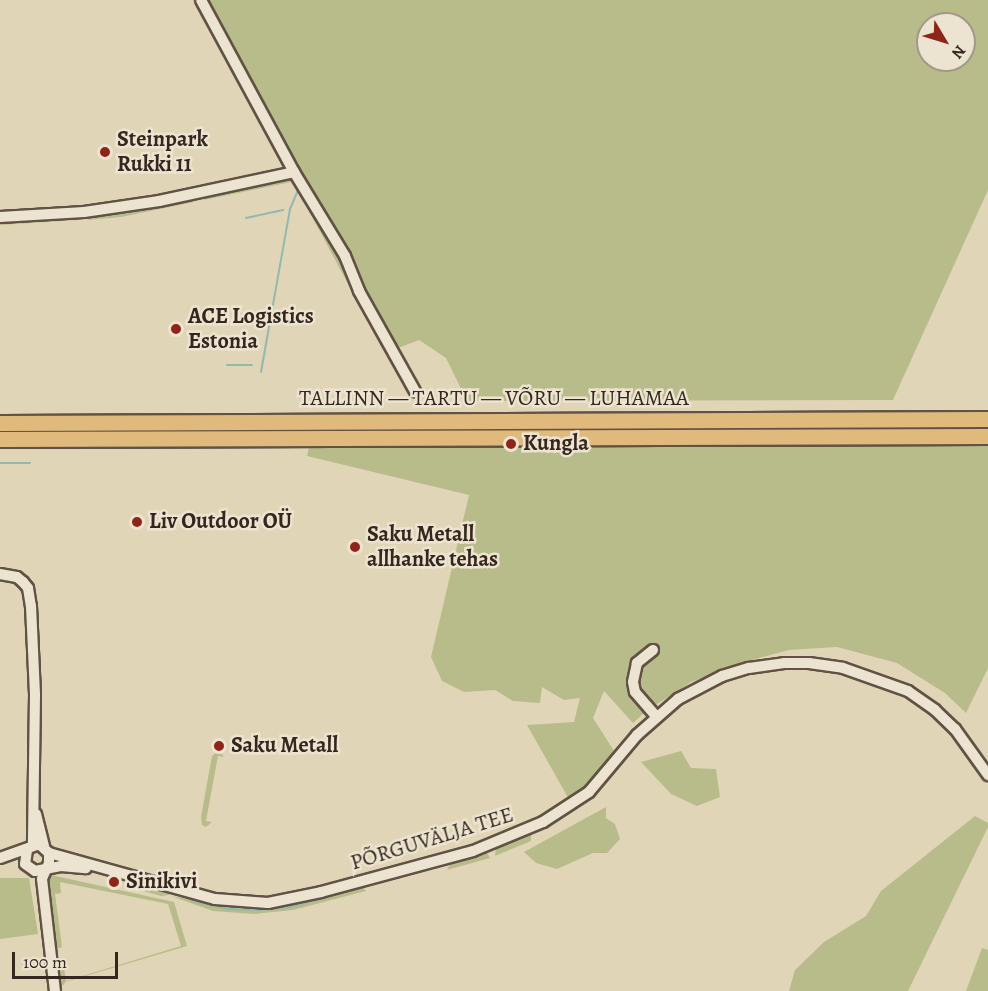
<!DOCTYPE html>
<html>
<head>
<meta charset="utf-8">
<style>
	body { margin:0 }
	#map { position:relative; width:988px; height:991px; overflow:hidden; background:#e1d5b7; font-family:Alegreya,serif }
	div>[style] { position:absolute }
	.green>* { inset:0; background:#b8bc8a }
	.stream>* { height:2px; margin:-1px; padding:0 1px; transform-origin:1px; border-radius:1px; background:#94b8b0 }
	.roads { filter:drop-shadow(2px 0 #605244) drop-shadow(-2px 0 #605244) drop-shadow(0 2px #605244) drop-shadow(0 -2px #605244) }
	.minor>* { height:10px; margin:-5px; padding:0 5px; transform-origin:5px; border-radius:5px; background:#ece4d0 }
	.highway>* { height:15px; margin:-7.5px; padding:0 7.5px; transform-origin:7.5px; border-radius:7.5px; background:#e0ba7c }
	.dots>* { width:16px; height:16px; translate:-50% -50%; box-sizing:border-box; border:3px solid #ece4d0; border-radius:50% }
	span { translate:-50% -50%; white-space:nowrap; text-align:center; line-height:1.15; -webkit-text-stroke:5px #ece4d0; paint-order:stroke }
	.poi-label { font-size:22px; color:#35271e; font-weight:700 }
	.left { translate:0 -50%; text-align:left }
	.street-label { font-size:22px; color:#35271e }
	.north { position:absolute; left:916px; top:12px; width:60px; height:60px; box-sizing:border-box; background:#ece4d0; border:2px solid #a39889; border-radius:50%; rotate:128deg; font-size:16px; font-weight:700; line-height:24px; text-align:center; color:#35271e }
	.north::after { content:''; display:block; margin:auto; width:21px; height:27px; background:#8f2418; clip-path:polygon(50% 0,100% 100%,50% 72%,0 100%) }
	.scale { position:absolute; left:12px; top:952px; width:106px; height:27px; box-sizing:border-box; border:3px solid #35271e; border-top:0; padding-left:8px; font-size:18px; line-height:21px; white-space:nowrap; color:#35271e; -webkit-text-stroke:4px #ece4d0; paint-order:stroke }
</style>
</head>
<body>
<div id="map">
	<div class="green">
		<i style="clip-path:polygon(evenodd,206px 0,988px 0,988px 190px,893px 400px,467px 401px,446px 358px,419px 340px,385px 353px,310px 213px,307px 190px,206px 0,928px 24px,964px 24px,964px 60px,928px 60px,928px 24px)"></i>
		<i style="clip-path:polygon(291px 177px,296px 181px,204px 200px,207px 195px)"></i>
		<i style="clip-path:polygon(189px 199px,194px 202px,121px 217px,88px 220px,91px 216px)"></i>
		<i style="clip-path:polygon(71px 217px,77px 220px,0 225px,0 220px)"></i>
		<i style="clip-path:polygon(988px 444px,988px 668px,966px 713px,945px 693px,897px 663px,837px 647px,789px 650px,745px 662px,691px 682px,645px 712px,633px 723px,604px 691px,593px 718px,616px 754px,594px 780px,570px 801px,527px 725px,574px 722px,580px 698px,564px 700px,542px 687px,540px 703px,513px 701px,495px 690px,464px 692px,442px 681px,431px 657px,469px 495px,307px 456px,309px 447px)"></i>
		<i style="clip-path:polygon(219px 750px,224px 757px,218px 756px,206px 821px,212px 822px,206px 827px,202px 825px,201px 817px,212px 756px)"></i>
		<i style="clip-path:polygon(681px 751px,691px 768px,716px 769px,720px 797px,697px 806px,671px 794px,641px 762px)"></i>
		<i style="clip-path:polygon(606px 807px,606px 818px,615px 824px,620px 839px,607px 853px,593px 853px,557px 869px,536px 863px,524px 852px)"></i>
		<i style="clip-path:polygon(975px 816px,988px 823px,988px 827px,908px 991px,789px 991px,795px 970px,824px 942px,866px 916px,881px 891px)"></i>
		<i style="clip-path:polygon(531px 834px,531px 841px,495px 856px,496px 848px)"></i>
		<i style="clip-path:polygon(482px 853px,487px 853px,490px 858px,447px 870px,450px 864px)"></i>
		<i style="clip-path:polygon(51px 875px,174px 902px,187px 946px,65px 982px,64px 985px,59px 984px,57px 962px,59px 961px,63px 961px,66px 981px,181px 946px,168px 904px,60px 882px,61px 893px,55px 894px,62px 947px,56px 949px,54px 947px,47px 878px)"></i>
		<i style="clip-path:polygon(0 878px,29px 878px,38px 934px,0 939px)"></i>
		<i style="clip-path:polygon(127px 882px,169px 894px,169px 895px,161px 896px,126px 886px)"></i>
		<i style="clip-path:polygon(362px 886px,366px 891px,293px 910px,254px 914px,213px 911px,171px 896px,230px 907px,261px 908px,287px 905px)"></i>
		<i style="clip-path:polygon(982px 948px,988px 950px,988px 991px,966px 991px)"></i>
	</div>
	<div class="stream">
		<i style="left:211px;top:196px;width:75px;rotate:-12.4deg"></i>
		<i style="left:97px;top:217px;width:90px;rotate:-10.2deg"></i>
		<i style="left:246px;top:218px;width:38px;rotate:-12deg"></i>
		<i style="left:227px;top:365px;width:25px"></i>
		<i style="left:261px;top:372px;width:166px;rotate:-79.9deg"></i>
		<i style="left:290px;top:209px;width:23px;rotate:-67deg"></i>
		<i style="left:0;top:463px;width:30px"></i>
		<i style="left:192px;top:901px;width:38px;rotate:12deg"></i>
		<i style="left:229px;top:909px;width:32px;rotate:2deg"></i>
		<i style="left:261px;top:910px;width:29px;rotate:-6deg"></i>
		<i style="left:290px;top:907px;width:67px;rotate:-15.5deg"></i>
	</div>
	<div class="roads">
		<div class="minor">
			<i style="left:201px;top:0;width:196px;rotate:61.6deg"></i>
			<i style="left:294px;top:172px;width:98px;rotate:58.7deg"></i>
			<i style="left:345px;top:256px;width:38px;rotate:68deg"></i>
			<i style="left:359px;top:291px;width:115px;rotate:60.8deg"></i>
			<i style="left:0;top:217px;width:84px;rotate:-3.4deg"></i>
			<i style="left:84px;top:212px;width:76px;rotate:-8.3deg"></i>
			<i style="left:159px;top:201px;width:138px;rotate:-12.1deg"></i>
			<i style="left:0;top:574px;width:17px;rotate:10deg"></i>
			<i style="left:17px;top:577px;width:8px;rotate:40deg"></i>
			<i style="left:23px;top:582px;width:8px;rotate:50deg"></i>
			<i style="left:28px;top:588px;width:18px;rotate:81deg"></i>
			<i style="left:31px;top:606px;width:89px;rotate:87.4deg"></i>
			<i style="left:35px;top:695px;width:150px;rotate:90.8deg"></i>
			<i style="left:653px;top:650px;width:21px;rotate:141deg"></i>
			<i style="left:637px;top:663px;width:19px;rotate:102deg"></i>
			<i style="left:633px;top:682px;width:10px;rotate:79deg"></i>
			<i style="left:635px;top:692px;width:32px;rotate:49deg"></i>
			<i style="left:36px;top:814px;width:33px;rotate:76deg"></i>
			<i style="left:27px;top:850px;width:14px;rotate:98deg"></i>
			<i style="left:25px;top:864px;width:12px;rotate:35deg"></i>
			<i style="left:35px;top:871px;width:26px;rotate:-11deg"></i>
			<i style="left:61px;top:866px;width:25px;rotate:5deg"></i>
			<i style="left:49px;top:853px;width:172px;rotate:15.5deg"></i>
			<i style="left:215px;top:899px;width:53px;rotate:4.3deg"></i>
			<i style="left:268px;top:903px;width:54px;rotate:-11.7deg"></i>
			<i style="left:321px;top:892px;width:157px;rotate:-15.1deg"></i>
			<i style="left:473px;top:851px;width:76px;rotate:-22.5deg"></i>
			<i style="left:543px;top:822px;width:55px;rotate:-33.1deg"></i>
			<i style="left:589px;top:792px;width:75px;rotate:-49.9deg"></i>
			<i style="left:637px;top:735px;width:55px;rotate:-41.3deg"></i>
			<i style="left:678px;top:699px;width:50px;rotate:-27.6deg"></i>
			<i style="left:722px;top:676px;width:28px;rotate:-17deg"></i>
			<i style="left:749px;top:668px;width:35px;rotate:-8deg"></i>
			<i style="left:784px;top:663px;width:25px"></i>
			<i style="left:809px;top:663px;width:34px;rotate:8deg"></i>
			<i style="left:843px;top:668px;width:69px;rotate:19.5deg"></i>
			<i style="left:908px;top:691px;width:33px;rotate:35deg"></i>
			<i style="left:935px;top:710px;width:28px;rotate:44deg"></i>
			<i style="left:955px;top:729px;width:57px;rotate:54.3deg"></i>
			<i style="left:0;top:858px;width:41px;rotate:-19.7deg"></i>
			<i style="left:39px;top:844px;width:13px;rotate:42deg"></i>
			<i style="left:49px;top:853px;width:10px;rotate:90deg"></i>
			<i style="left:49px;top:863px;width:17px;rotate:114deg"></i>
			<i style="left:42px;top:879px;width:113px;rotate:83.4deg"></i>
		</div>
		<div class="highway">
			<i style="left:0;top:423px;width:988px;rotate:-0.23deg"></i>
			<i style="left:0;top:439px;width:988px;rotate:-0.17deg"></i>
		</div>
	</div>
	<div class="dots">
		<i style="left:105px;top:152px;background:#8f2418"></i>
		<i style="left:176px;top:329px;background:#8f2418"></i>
		<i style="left:511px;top:444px;background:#8f2418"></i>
		<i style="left:137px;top:522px;background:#8f2418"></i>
		<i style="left:355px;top:547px;background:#8f2418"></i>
		<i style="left:219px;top:746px;background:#8f2418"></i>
		<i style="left:114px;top:882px;background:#8f2418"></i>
	</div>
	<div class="poi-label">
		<span class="left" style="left:117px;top:152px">Steinpark<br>Rukki 11</span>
		<span class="left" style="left:188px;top:329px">ACE Logistics<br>Estonia</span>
		<span class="left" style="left:523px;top:444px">Kungla</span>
		<span class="left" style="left:149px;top:522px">Liv Outdoor OÜ</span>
		<span class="left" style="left:367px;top:547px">Saku Metall<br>allhanke tehas</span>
		<span class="left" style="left:231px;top:746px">Saku Metall</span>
		<span class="left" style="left:126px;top:882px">Sinikivi</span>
	</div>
	<div class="street-label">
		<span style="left:494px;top:399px">TALLINN — TARTU — VÕRU — LUHAMAA</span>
		<span style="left:432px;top:839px;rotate:-17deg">PÕRGUVÄLJA TEE</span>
	</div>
	<div class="north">N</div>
	<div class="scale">100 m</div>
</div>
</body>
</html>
